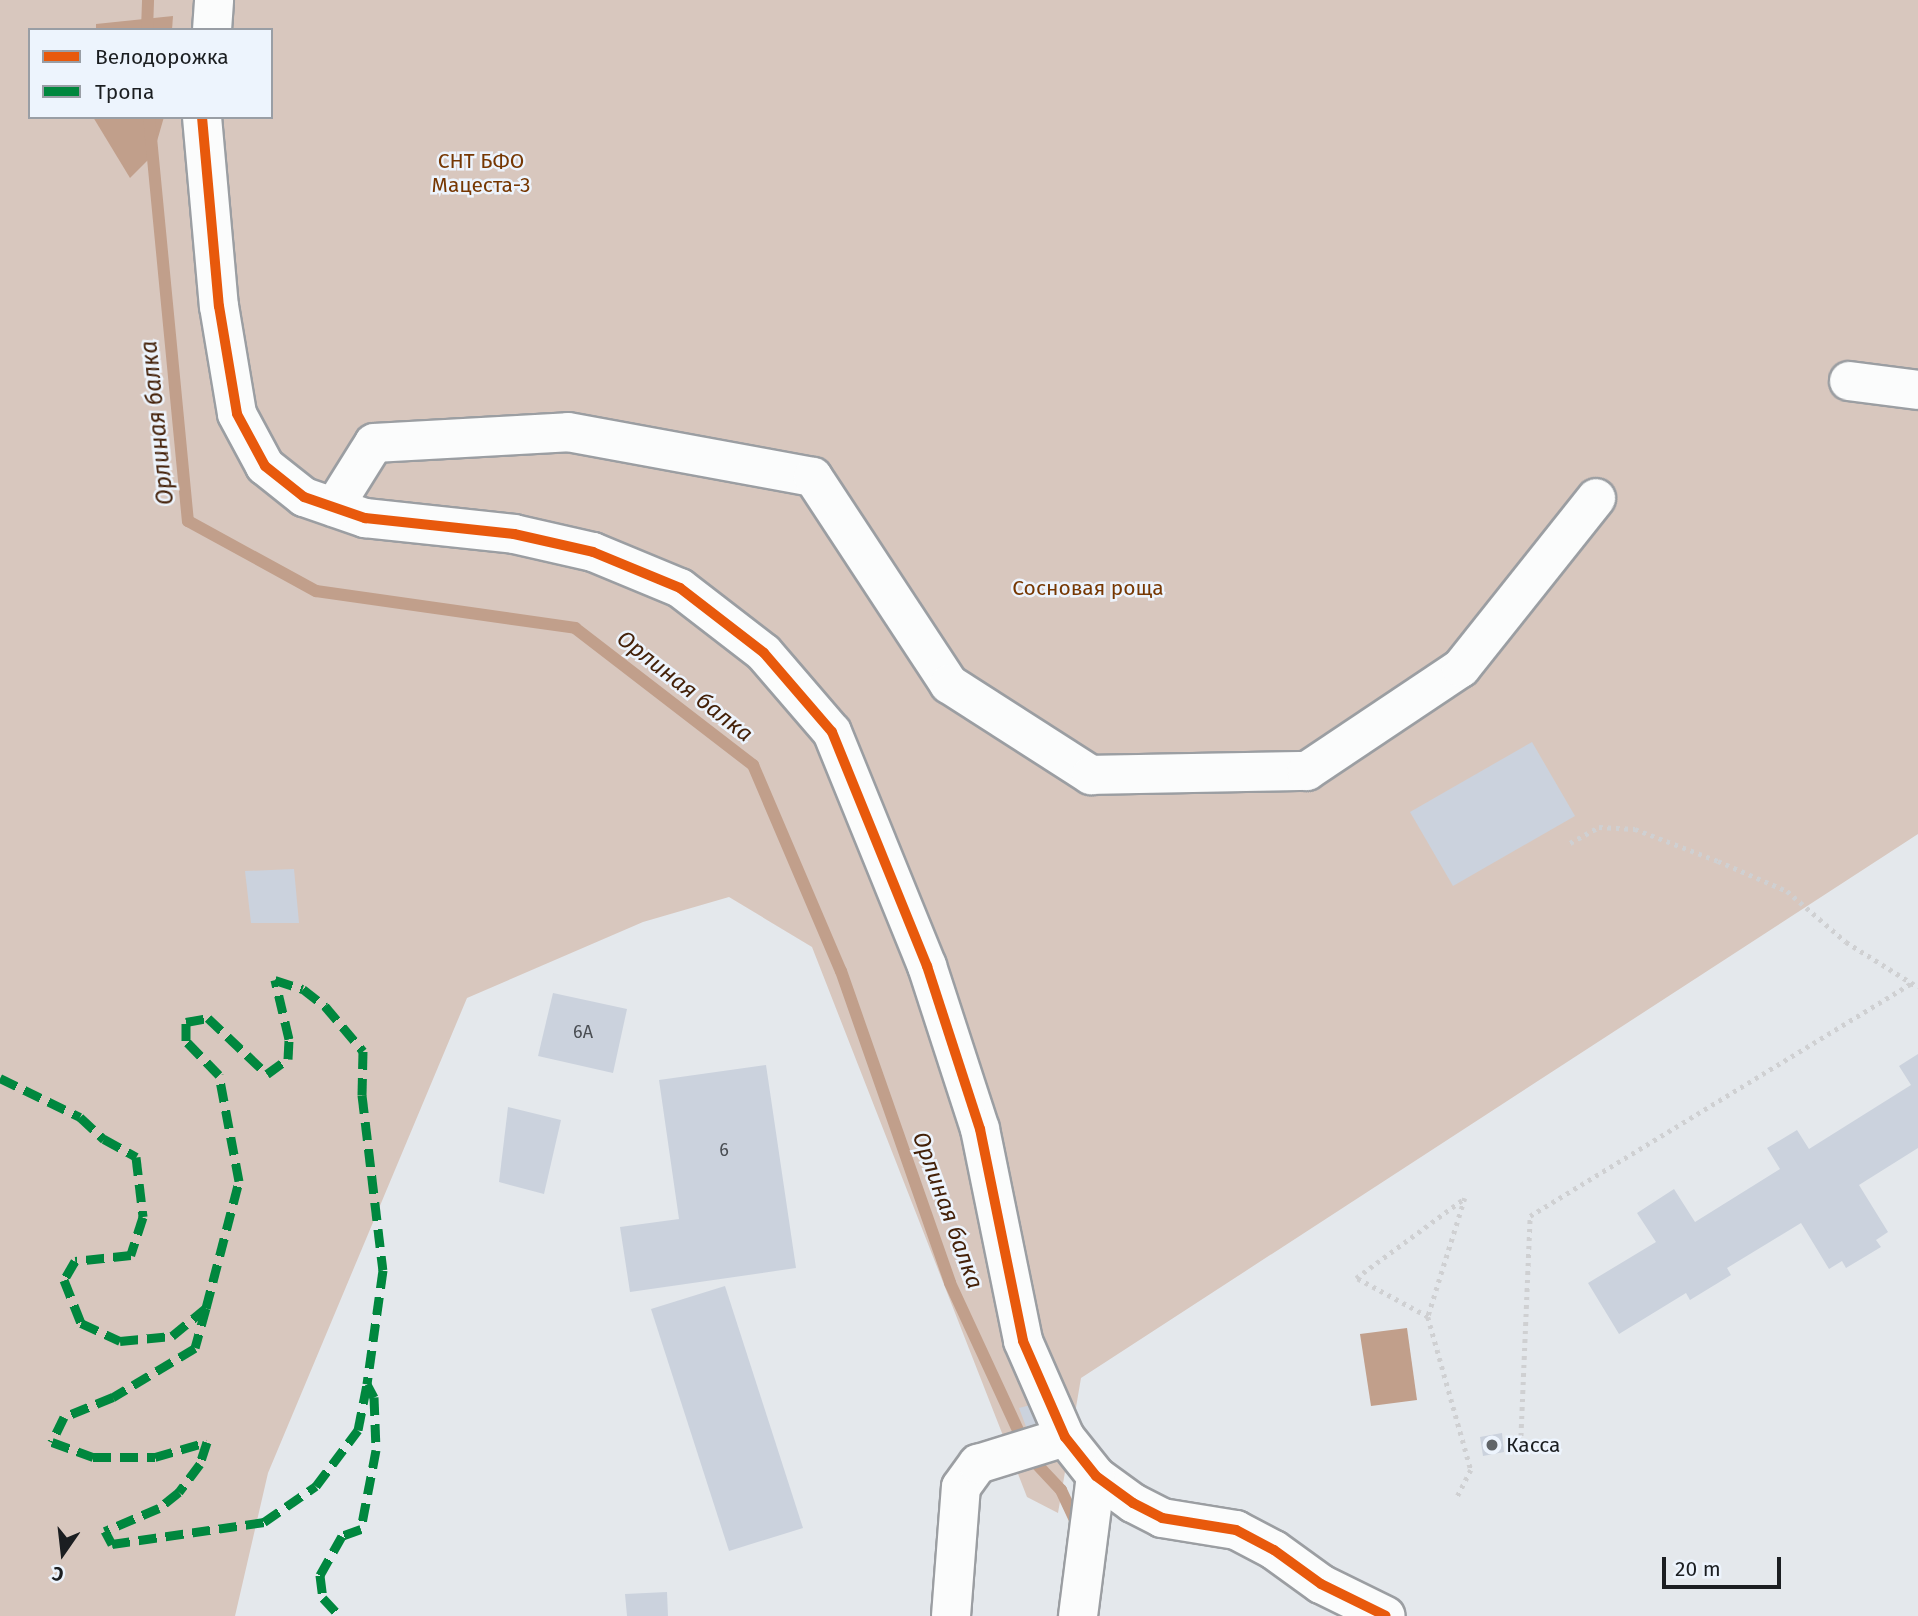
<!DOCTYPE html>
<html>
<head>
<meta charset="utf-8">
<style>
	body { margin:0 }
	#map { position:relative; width:1918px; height:1616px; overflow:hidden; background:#e4e8ec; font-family:"Fira Sans",sans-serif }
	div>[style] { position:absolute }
	.green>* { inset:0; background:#d8c7be }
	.water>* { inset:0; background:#c19f8b }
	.stream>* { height:12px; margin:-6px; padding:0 6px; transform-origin:6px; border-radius:6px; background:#c19f8b }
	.building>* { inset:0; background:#cbd2dd }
	.path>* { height:4.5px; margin-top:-2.25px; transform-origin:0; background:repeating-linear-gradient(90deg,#cfd0d2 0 3.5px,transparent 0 8.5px) }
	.roads { filter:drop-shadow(2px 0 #9b9ea2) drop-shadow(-2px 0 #9b9ea2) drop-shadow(0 2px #9b9ea2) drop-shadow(0 -2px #9b9ea2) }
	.minor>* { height:38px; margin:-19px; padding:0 19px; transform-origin:19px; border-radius:19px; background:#fbfcfc }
	.quiet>* { height:9px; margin-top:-4.5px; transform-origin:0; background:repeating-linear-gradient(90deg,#00873e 0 18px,transparent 0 27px) }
	.cycleway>* { height:10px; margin:-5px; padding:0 5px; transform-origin:5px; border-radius:5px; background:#e8590c }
	.dots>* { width:19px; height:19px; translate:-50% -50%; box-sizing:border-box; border:4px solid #edf4fd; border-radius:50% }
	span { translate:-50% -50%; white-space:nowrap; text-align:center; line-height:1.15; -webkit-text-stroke:5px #edf4fd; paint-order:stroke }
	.number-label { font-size:18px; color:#494d52 }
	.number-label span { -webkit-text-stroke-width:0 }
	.park-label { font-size:21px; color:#763702 }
	.poi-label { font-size:21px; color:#1b1e21 }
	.left { translate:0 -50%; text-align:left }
	.water-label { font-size:23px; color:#442109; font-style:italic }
	.legend { position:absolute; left:28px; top:28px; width:245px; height:91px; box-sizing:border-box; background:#edf4fd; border:2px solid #999ea5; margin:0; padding:9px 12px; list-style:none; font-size:21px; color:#1b1e21 }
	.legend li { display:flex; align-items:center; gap:14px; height:35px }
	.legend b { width:35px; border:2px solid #999ea5 }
	.north { position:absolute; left:28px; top:1518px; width:70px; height:70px; -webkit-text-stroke:5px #edf4fd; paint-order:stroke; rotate:194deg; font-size:19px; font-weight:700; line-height:28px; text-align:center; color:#1b1e21 }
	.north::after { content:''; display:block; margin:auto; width:24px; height:32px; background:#1b1e21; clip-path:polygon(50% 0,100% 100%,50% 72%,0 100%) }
	.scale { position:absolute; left:1662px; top:1557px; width:119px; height:32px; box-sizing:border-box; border:4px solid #1b1e21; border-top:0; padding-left:9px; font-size:21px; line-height:24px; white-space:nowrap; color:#1b1e21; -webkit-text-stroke:5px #edf4fd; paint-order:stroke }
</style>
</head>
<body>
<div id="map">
	<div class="green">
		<i style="clip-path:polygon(evenodd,0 0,1918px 0,1918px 834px,1081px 1378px,1058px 1513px,1027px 1497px,812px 947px,729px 897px,643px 922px,467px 998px,268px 1473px,235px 1616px,0 1616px,0 0,30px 30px,271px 30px,271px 117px,30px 117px,30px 30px)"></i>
	</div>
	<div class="water">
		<i style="clip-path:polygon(173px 16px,172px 30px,96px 30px,96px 24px)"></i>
		<i style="clip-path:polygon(93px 117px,164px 117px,153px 155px,130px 178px)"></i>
		<i style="clip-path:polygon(1407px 1328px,1417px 1400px,1371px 1406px,1360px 1334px)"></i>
	</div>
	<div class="stream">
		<i style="left:147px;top:30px;width:30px;rotate:-88deg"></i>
		<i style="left:149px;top:117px;width:406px;rotate:84.5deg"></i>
		<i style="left:188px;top:521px;width:146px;rotate:28.7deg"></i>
		<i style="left:316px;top:591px;width:262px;rotate:8.1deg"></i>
		<i style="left:575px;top:628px;width:225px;rotate:37.6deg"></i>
		<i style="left:753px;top:765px;width:224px;rotate:66.9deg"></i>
		<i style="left:841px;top:971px;width:330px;rotate:70.7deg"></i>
		<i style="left:950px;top:1283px;width:193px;rotate:65.2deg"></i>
		<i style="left:1031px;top:1458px;width:44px;rotate:46.8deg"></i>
		<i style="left:1061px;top:1490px;width:40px;rotate:65deg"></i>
	</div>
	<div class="building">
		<i style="clip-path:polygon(1532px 742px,1575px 816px,1453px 886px,1410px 812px)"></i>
		<i style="clip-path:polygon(294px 869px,299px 923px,251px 923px,245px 871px)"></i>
		<i style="clip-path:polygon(553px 993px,627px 1009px,613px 1073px,538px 1056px)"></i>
		<i style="clip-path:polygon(1918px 1054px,1918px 1148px,1859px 1185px,1888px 1232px,1876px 1240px,1881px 1247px,1846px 1268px,1842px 1261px,1829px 1269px,1801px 1223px,1727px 1268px,1731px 1275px,1690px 1300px,1686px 1293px,1619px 1334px,1588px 1283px,1656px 1242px,1637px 1213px,1674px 1189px,1695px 1222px,1780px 1169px,1767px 1148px,1797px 1130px,1809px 1149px,1911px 1085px,1899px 1066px)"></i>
		<i style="clip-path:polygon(766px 1065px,796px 1268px,630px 1292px,620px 1227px,679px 1219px,659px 1080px)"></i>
		<i style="clip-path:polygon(508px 1107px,561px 1120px,544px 1194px,499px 1182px)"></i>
		<i style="clip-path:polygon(725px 1286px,803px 1528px,729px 1551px,651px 1309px)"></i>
		<i style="clip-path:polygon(1038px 1403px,1048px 1427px,1028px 1432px,1019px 1408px)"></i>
		<i style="clip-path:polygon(1502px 1433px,1504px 1452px,1483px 1456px,1480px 1437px)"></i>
		<i style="clip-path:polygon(667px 1592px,668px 1616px,627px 1616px,625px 1594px)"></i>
	</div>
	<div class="path">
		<i style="left:1570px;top:843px;width:33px;rotate:-29deg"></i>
		<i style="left:1599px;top:827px;width:36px;rotate:3deg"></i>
		<i style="left:1635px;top:829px;width:89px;rotate:21.1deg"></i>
		<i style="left:1718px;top:861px;width:75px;rotate:23.5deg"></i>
		<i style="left:1787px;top:891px;width:78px;rotate:40.8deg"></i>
		<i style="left:1846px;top:942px;width:85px;rotate:32deg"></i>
		<i style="left:1428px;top:1317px;width:82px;rotate:-151.6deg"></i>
		<i style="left:1356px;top:1278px;width:135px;rotate:-36.3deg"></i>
		<i style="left:1465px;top:1198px;width:125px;rotate:107.3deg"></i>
		<i style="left:1428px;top:1317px;width:159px;rotate:74.3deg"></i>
		<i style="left:1471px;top:1470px;width:30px;rotate:117deg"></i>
		<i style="left:1520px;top:1453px;width:237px;rotate:-87.6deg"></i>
		<i style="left:1530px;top:1216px;width:447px;rotate:-31.4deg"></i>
	</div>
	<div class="roads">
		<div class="minor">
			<i style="left:212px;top:30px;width:30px;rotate:-86deg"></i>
			<i style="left:202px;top:117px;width:190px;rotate:84.9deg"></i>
			<i style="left:219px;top:306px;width:109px;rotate:80.5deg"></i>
			<i style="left:237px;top:414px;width:59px;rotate:61.7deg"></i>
			<i style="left:265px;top:466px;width:50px;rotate:38.5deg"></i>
			<i style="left:304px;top:497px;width:65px;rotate:19deg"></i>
			<i style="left:365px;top:518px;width:150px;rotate:6.1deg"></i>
			<i style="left:514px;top:534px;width:81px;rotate:12.8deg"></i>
			<i style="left:593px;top:552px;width:94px;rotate:22.5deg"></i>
			<i style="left:680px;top:588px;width:106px;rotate:37.7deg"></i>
			<i style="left:764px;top:653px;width:104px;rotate:49.3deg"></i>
			<i style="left:832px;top:732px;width:253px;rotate:67.9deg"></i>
			<i style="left:927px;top:966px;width:171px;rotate:72deg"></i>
			<i style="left:980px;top:1129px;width:216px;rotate:78.5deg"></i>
			<i style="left:1023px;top:1341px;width:105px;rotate:66.4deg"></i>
			<i style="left:1065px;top:1437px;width:50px;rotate:51.5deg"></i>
			<i style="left:1096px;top:1476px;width:46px;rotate:36.1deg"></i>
			<i style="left:1133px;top:1503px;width:33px;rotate:27deg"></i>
			<i style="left:1162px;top:1518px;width:75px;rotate:9.2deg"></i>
			<i style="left:1236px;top:1530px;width:43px;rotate:27.8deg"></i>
			<i style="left:1274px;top:1550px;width:58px;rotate:35.9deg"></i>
			<i style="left:1321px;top:1584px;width:72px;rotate:26.2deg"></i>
			<i style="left:1849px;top:381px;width:70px;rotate:7.4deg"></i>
			<i style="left:334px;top:507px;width:75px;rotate:-58deg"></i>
			<i style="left:374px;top:443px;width:194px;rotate:-3.2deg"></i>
			<i style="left:568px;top:432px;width:249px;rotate:10.4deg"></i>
			<i style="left:813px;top:477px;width:248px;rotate:56.7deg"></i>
			<i style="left:949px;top:684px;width:169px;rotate:32.7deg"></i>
			<i style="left:1091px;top:775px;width:216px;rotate:-1.1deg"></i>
			<i style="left:1307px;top:771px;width:185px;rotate:-33.8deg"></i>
			<i style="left:1461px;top:668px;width:217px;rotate:-51.5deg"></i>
			<i style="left:951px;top:1616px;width:129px;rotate:-85.6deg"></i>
			<i style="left:961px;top:1487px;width:29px;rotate:-54deg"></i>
			<i style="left:978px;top:1464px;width:91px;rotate:-17.2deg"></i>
			<i style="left:1078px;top:1616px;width:141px;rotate:-82.7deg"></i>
		</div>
	</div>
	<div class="quiet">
		<i style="left:0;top:1078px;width:89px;rotate:26deg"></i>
		<i style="left:80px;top:1117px;width:33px;rotate:43deg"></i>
		<i style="left:104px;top:1139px;width:37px;rotate:29deg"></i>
		<i style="left:136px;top:1157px;width:60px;rotate:83.3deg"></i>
		<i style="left:143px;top:1217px;width:40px;rotate:108deg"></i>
		<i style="left:131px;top:1255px;width:56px;rotate:173.9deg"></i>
		<i style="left:75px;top:1261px;width:22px;rotate:120deg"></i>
		<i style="left:64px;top:1280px;width:46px;rotate:68.4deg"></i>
		<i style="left:81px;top:1323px;width:43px;rotate:24.8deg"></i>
		<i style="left:120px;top:1341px;width:52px;rotate:-5.5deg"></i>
		<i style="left:172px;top:1336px;width:44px;rotate:-39.5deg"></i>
		<i style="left:206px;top:1308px;width:131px;rotate:-75.4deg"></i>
		<i style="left:239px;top:1181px;width:108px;rotate:-100.7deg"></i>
		<i style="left:219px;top:1075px;width:47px;rotate:-134.1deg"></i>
		<i style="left:186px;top:1041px;width:19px;rotate:-90deg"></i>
		<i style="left:186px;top:1022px;width:22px;rotate:-10deg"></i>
		<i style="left:208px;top:1018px;width:81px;rotate:43.5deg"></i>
		<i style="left:267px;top:1074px;width:26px;rotate:-36deg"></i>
		<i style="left:288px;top:1059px;width:20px;rotate:-87deg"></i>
		<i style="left:289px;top:1039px;width:61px;rotate:-103.3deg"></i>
		<i style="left:275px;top:980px;width:29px;rotate:18deg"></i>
		<i style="left:303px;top:989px;width:28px;rotate:38deg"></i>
		<i style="left:325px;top:1006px;width:59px;rotate:49.8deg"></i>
		<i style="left:363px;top:1051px;width:44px;rotate:91.3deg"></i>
		<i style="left:362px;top:1095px;width:176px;rotate:83.2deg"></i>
		<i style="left:383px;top:1270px;width:115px;rotate:98deg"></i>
		<i style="left:367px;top:1384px;width:15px;rotate:62deg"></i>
		<i style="left:374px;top:1397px;width:53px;rotate:87.8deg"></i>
		<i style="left:376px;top:1450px;width:80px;rotate:100.8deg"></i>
		<i style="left:361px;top:1529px;width:20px;rotate:160deg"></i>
		<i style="left:342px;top:1536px;width:45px;rotate:119.4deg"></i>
		<i style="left:320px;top:1575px;width:23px;rotate:83deg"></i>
		<i style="left:323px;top:1598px;width:25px;rotate:47deg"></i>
		<i style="left:206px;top:1308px;width:41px;rotate:105.4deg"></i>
		<i style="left:195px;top:1348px;width:96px;rotate:149.1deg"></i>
		<i style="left:113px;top:1397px;width:53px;rotate:157.8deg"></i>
		<i style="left:64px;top:1417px;width:28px;rotate:116deg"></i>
		<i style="left:52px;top:1442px;width:44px;rotate:20.1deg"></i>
		<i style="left:93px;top:1457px;width:62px"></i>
		<i style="left:155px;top:1457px;width:54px;rotate:-16.1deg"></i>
		<i style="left:207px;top:1442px;width:23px;rotate:108deg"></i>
		<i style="left:200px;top:1464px;width:35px;rotate:127deg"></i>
		<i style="left:179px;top:1492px;width:26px;rotate:141deg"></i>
		<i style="left:159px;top:1508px;width:59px;rotate:156.9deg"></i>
		<i style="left:105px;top:1531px;width:15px;rotate:62deg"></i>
		<i style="left:112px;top:1544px;width:154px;rotate:-8.2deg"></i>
		<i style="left:264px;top:1522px;width:63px;rotate:-34.7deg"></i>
		<i style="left:316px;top:1486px;width:70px;rotate:-53.1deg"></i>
		<i style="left:358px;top:1430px;width:47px;rotate:-78.9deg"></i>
	</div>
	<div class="cycleway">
		<i style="left:202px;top:117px;width:190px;rotate:84.9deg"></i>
		<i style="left:219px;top:306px;width:109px;rotate:80.5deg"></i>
		<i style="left:237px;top:414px;width:59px;rotate:61.7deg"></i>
		<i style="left:265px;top:466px;width:50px;rotate:38.5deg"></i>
		<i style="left:304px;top:497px;width:65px;rotate:19deg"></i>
		<i style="left:365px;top:518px;width:150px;rotate:6.1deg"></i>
		<i style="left:514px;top:534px;width:81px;rotate:12.8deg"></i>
		<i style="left:593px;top:552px;width:94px;rotate:22.5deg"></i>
		<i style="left:680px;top:588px;width:106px;rotate:37.7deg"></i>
		<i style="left:764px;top:653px;width:104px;rotate:49.3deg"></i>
		<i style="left:832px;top:732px;width:253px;rotate:67.9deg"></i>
		<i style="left:927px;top:966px;width:171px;rotate:72deg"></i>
		<i style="left:980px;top:1129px;width:216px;rotate:78.5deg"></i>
		<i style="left:1023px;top:1341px;width:105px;rotate:66.4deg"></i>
		<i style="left:1065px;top:1437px;width:50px;rotate:51.5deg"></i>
		<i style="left:1096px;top:1476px;width:46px;rotate:36.1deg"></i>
		<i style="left:1133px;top:1503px;width:33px;rotate:27deg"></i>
		<i style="left:1162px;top:1518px;width:75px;rotate:9.2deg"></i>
		<i style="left:1236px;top:1530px;width:43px;rotate:27.8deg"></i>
		<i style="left:1274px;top:1550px;width:58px;rotate:35.9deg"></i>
		<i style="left:1321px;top:1584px;width:72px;rotate:26.2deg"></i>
	</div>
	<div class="dots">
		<i style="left:1492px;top:1445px;background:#616568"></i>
	</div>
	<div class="number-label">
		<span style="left:583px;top:1032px">6А</span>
		<span style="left:724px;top:1150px">6</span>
	</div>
	<div class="park-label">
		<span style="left:481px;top:173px">СНТ БФО<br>Мацеста-3</span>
		<span style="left:1088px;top:588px">Сосновая роща</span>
	</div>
	<div class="poi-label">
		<span class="left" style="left:1506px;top:1445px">Касса</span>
	</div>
	<div class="water-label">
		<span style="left:157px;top:423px;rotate:-96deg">Орлиная балка</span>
		<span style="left:685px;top:686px;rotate:38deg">Орлиная балка</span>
		<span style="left:948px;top:1210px;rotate:70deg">Орлиная балка</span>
	</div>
	<ul class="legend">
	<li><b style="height:9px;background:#e8590c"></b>Велодорожка</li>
	<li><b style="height:9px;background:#00873e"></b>Тропа</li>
	</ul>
	<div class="north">С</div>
	<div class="scale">20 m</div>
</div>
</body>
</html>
